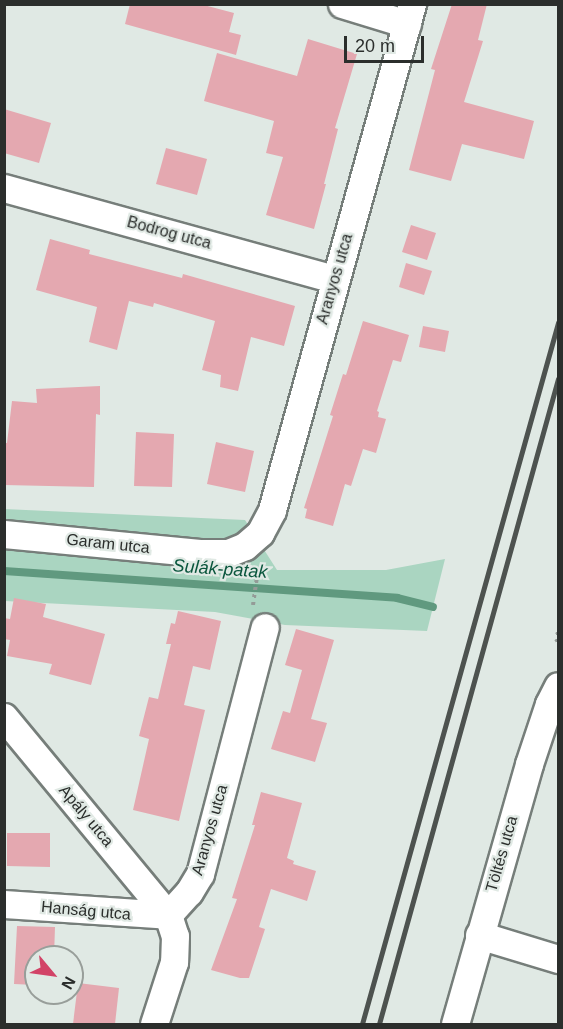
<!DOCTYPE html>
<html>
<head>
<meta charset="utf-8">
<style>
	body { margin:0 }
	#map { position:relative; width:563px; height:1029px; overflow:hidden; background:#e0e9e4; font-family:Helvetica,sans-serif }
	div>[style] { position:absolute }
	.green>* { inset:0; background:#aad5c1 }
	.stream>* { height:8px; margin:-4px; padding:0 4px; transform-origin:4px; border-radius:4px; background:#60997f }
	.building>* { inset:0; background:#e4a8b0 }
	.path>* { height:4px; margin-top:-2px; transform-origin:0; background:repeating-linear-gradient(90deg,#949b97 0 3px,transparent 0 7.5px) }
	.roads { filter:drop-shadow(2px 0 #767e7a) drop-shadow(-2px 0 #767e7a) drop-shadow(0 2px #767e7a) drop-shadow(0 -2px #767e7a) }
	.minor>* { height:27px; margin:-13.5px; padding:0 13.5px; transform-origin:13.5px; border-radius:13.5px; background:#fff }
	.rail>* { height:4.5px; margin:-2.25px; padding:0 2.25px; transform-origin:2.25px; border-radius:2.25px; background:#4d524f }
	span { translate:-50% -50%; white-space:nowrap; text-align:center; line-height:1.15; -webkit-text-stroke:4.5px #e0e9e4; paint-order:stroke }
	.street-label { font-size:16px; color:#2b2e2c }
	.water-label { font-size:18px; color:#0a563d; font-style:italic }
	.frame { position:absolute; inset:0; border:6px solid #2b2e2c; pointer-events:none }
	.north { position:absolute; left:24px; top:945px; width:60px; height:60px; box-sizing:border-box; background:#e0e9e4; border:2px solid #989e9a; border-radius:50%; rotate:119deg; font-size:16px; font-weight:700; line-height:24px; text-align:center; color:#2b2e2c }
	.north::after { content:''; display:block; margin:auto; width:21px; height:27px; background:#d24367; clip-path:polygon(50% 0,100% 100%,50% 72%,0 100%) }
	.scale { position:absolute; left:344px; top:36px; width:80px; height:27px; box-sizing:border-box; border:3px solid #2b2e2c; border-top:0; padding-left:8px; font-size:18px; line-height:21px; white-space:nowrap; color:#2b2e2c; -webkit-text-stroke:4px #e0e9e4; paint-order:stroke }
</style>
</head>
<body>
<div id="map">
	<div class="green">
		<i style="clip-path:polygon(4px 509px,245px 520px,277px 570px,386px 570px,445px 559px,427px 631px,285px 625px,215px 612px,5px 601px)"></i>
	</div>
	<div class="stream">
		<i style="left:4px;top:571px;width:394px;rotate:3.9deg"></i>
		<i style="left:397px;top:598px;width:37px;rotate:14deg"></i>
	</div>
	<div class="building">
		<i style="clip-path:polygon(130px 4px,200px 4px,234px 13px,229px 32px,241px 35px,236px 55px,125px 24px)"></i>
		<i style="clip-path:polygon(452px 4px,487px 4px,478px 40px,483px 41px,464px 102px,534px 121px,524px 159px,462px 144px,451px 181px,409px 170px,435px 70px,431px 69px)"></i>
		<i style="clip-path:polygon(308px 39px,357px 54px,335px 128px,338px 129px,324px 184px,326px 184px,314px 229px,266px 215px,283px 157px,266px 153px,274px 121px,204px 101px,217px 53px,297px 76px)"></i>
		<i style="clip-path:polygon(4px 109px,51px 123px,39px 163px,4px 153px)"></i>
		<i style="clip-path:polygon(166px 148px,207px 159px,197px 195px,156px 184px)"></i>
		<i style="clip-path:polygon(411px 225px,436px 233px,427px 260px,402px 252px)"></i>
		<i style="clip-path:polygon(50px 239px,90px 250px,89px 254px,182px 278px,183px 274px,295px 306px,284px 346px,251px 337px,238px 391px,220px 387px,221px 375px,202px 370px,215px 321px,154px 303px,153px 307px,129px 301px,117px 350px,89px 342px,97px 307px,36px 290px)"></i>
		<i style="clip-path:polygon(406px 263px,432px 271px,424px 295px,399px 287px)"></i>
		<i style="clip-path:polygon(363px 321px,409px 335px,401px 362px,393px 360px,377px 411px,379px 412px,378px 417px,386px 419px,376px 453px,363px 449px,351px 486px,345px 484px,333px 526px,305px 518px,307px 509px,304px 508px,333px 416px,330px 415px,343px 374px,346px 375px)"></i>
		<i style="clip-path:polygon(423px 326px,449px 331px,445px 352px,419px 347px)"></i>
		<i style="clip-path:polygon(100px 386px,100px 415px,96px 414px,94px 487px,4px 485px,4px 443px,7px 443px,12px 401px,37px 403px,36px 389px)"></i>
		<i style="clip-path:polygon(136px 432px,174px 434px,172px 487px,134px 486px)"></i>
		<i style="clip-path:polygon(216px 442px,254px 451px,245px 492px,207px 484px)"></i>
		<i style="clip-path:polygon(14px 598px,46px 604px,43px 617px,105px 634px,91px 685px,49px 674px,52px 664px,7px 656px,10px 640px,4px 639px,4px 618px,10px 619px)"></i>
		<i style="clip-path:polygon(178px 611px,221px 621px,210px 670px,193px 666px,184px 705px,205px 710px,179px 821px,133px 810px,149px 739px,139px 736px,149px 697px,158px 699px,171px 644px,166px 644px,171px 623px,175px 624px)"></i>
		<i style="clip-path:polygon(296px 629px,334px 640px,311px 719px,327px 723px,315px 762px,271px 749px,283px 711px,290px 713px,302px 670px,285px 665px)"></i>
		<i style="clip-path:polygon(261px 792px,302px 803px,287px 858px,294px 861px,293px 864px,316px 871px,307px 901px,271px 889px,259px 927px,265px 929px,249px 978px,240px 978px,211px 970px,237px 899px,232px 898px,255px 825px,252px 825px)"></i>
		<i style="clip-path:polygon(7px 833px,50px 833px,50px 867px,7px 866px)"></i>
		<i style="clip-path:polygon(17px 926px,55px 927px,54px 957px,36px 957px,36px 985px,14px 984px)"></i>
		<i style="clip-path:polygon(78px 983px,119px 988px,115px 1024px,73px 1024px)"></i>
	</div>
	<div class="path">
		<i style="left:253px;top:605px;width:37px;rotate:-82deg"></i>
		<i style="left:558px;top:632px;width:7px;rotate:106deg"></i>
		<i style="left:556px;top:639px;width:4px;rotate:56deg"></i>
	</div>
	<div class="roads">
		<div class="minor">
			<i style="left:342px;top:4px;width:68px;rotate:17.1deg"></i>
			<i style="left:4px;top:188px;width:342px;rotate:15.4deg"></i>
			<i style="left:4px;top:534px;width:199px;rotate:5.5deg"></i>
			<i style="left:202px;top:553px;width:26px"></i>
			<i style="left:228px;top:553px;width:18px;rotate:-22deg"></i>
			<i style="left:245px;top:546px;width:20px;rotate:-41deg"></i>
			<i style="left:260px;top:533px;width:26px;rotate:-62deg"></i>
			<i style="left:272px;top:510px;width:525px;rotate:-74.53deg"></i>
			<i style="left:4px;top:717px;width:257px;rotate:50.4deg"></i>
			<i style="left:168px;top:915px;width:22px;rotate:72deg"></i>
			<i style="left:175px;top:936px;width:26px;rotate:92deg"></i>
			<i style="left:174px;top:962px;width:65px;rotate:107.9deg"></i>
			<i style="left:4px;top:904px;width:164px;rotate:3.8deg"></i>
			<i style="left:168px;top:915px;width:31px;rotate:-48deg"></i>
			<i style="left:189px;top:892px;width:21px;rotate:-59deg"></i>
			<i style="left:200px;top:874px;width:255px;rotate:-75.3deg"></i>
			<i style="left:479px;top:935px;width:83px;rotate:16.9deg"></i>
			<i style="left:455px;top:1024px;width:270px;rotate:-74.1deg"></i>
			<i style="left:529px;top:764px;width:63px;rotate:-71.6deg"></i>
			<i style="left:549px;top:704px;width:20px;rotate:-63deg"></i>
		</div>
	</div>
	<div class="rail">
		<i style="left:362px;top:1024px;width:728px;rotate:-74.38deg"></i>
		<i style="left:379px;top:1024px;width:669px;rotate:-74.49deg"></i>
	</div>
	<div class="street-label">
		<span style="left:169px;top:233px;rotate:15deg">Bodrog utca</span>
		<span style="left:335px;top:279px;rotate:-74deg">Aranyos utca</span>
		<span style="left:108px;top:544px;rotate:6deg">Garam utca</span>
		<span style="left:86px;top:816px;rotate:50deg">Apály utca</span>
		<span style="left:210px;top:830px;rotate:-74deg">Aranyos utca</span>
		<span style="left:502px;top:854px;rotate:-74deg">Töltés utca</span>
		<span style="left:86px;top:911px;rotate:5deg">Hanság utca</span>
	</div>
	<div class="water-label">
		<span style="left:220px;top:569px;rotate:4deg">Sulák-patak</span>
	</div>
	<div class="frame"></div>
	<div class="north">N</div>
	<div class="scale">20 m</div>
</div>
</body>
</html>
